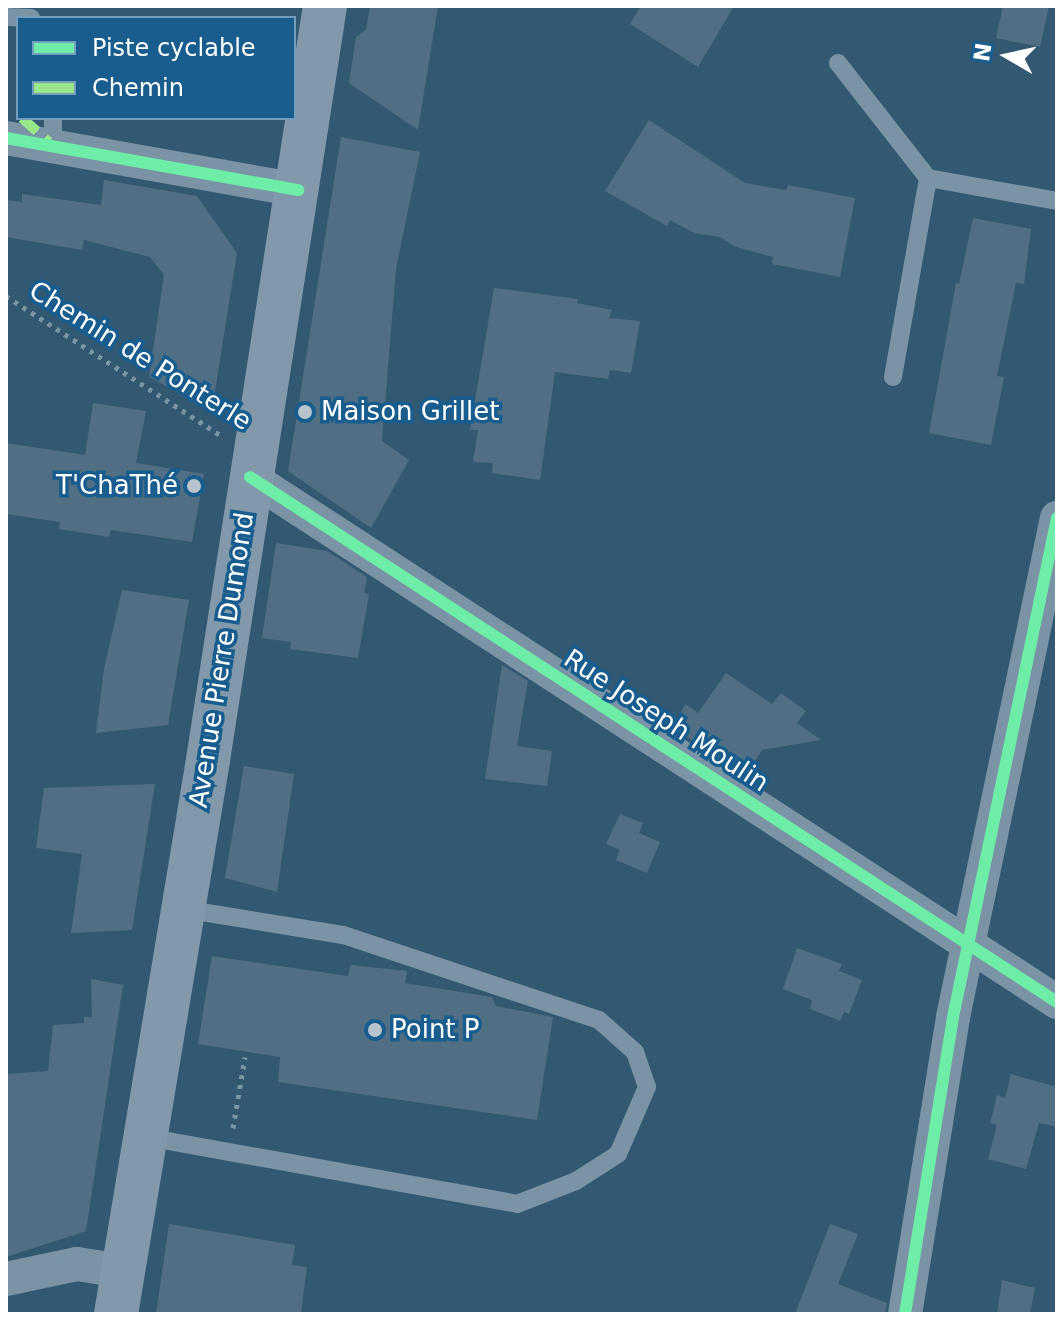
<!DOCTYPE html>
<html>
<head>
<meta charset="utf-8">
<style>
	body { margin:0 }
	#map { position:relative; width:1063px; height:1320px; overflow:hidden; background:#335872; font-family:"DejaVu Sans",sans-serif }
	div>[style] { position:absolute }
	.building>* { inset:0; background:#516f84 }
	.path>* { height:5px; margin-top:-2.5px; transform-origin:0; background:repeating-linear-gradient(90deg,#7a94a6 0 4px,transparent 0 10px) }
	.lane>* { height:18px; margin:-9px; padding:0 9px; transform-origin:9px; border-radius:9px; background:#7a94a6 }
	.street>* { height:34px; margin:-17px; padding:0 17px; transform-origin:17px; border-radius:17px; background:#7a94a6 }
	.secondary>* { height:44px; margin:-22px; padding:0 22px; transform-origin:22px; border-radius:22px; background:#8199ab }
	.quiet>* { height:10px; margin-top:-5px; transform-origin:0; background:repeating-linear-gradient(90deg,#98e88a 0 20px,transparent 0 30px) }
	.cycleway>* { height:12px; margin:-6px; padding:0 6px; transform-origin:6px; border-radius:6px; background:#6deda7 }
	.dots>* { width:22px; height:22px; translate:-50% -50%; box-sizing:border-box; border:4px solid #185d8d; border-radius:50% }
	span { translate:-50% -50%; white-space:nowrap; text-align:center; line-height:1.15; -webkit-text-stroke:7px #185d8d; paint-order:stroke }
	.street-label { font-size:26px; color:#fff }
	.poi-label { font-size:26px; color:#fff }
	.left { translate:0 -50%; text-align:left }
	.right { translate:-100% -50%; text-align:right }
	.frame { position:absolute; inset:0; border:8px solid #fff; pointer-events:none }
	.legend { position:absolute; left:16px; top:16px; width:280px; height:104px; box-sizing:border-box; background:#185d8d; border:2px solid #749ebb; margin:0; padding:10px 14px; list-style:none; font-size:24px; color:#fff }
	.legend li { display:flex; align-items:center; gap:16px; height:40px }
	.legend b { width:40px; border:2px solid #749ebb }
	.north { position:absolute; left:967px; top:16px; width:80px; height:80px; -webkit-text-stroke:6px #185d8d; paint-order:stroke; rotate:279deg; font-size:22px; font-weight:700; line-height:32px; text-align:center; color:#fff }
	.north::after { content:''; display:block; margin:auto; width:28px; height:36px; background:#fff; clip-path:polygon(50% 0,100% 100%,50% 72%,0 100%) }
</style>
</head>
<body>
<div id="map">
	<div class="building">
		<i style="clip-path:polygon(370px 6px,438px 6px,418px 130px,349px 83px,356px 37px,366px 30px)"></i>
		<i style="clip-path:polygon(641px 6px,734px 6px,698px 67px,630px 24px)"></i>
		<i style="clip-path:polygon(1003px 6px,1049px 6px,1040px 47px,996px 38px)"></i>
		<i style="clip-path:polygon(649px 120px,745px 183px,786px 190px,788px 185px,855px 198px,840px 277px,772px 264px,773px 257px,736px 247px,720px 237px,694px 233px,670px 220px,667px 226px,605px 191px)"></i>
		<i style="clip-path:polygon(341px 137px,420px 152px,396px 269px,382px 441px,409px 460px,371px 528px,288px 471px)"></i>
		<i style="clip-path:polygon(104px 180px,197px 196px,237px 253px,213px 404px,196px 395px,194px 401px,149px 377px,164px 275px,150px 257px,84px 240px,82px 250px,6px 237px,6px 200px,22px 202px,22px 194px,101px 205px)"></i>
		<i style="clip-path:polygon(973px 218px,1031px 229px,1024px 284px,1016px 283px,997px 376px,1004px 377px,991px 445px,929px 433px,956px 283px,959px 284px)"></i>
		<i style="clip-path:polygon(494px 288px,578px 299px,577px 303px,612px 310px,609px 318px,640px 321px,631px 373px,610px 370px,608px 379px,555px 372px,540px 480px,492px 473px,493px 463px,473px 462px,478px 430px,470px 430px)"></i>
		<i style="clip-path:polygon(93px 403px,146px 411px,136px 463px,204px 474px,192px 542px,111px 530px,109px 537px,59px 529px,60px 522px,6px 514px,6px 443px,85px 455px)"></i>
		<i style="clip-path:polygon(276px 543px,327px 551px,367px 577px,364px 593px,369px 594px,358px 658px,290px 649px,291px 642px,262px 638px)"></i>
		<i style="clip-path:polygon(122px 590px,189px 600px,168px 725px,96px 733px,104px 669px)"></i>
		<i style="clip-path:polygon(502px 665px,528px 681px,517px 746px,552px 751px,547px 786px,485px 779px)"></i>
		<i style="clip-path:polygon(726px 673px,772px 704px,781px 693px,806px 711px,797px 723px,821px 740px,762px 750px,747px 775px,671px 727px,686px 704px,698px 713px)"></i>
		<i style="clip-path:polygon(244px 766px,294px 774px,277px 892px,225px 878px)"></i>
		<i style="clip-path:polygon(155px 784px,132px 930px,71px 933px,82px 854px,36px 848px,44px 788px)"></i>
		<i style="clip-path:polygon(620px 814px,643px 823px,639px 833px,660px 842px,647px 873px,616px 860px,620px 850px,606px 844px)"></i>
		<i style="clip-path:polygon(797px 948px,842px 964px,839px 971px,862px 980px,849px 1014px,844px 1012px,840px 1021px,810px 1009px,812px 1000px,783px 989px)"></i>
		<i style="clip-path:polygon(212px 956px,348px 976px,351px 965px,407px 971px,405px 983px,492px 997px,496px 1006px,553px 1017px,537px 1120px,278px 1082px,280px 1057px,198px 1044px)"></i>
		<i style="clip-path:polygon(91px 979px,123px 985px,86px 1231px,6px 1257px,6px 1074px,48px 1071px,53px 1025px,84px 1023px,84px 1017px,92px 1017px)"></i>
		<i style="clip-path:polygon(1011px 1074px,1057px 1087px,1057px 1127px,1039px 1123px,1026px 1169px,988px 1159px,997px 1125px,990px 1123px,997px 1095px,1005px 1098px)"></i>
		<i style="clip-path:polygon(169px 1224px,295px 1245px,292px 1265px,307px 1267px,301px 1314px,156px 1314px)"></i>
		<i style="clip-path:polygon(830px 1224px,858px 1234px,838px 1284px,887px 1303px,885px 1314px,795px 1314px)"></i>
		<i style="clip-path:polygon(1002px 1280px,1035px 1288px,1030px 1314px,997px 1314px)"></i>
	</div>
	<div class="path">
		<i style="left:6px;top:296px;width:255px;rotate:33deg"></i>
		<i style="left:233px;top:1128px;width:72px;rotate:-80.4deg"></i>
	</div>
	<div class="lane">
		<i style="left:6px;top:17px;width:25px;rotate:2deg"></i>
		<i style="left:838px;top:63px;width:146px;rotate:52deg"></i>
		<i style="left:928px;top:178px;width:131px;rotate:10.1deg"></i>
		<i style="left:53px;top:146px;width:28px;rotate:-90deg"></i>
		<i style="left:893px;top:377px;width:202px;rotate:-80deg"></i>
		<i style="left:146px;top:1137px;width:377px;rotate:10.2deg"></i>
		<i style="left:517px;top:1204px;width:63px;rotate:-21.3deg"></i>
		<i style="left:576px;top:1181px;width:50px;rotate:-32.7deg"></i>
		<i style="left:618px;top:1154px;width:73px;rotate:-66.6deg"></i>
		<i style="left:647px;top:1087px;width:37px;rotate:-109deg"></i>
		<i style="left:635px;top:1052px;width:48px;rotate:-138.4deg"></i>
		<i style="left:599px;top:1020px;width:270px;rotate:-161.6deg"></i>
		<i style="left:343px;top:935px;width:163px;rotate:-170.8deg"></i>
	</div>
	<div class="street">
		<i style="left:6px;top:138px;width:297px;rotate:10.1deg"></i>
		<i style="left:250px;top:477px;width:963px;rotate:33.05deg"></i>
		<i style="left:6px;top:1279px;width:73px;rotate:-11.9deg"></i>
		<i style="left:77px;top:1264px;width:47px;rotate:8.7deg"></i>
		<i style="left:905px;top:1314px;width:301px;rotate:-80.8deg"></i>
		<i style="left:953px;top:1017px;width:510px;rotate:-78.23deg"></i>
	</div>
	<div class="secondary">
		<i style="left:116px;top:1314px;width:562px;rotate:-80.57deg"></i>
		<i style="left:208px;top:760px;width:763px;rotate:-81.18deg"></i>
	</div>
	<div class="quiet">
		<i style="left:22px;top:118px;width:36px;rotate:42deg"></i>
	</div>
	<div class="cycleway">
		<i style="left:6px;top:138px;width:297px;rotate:10.1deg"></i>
		<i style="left:250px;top:477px;width:963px;rotate:33.05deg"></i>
		<i style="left:905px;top:1314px;width:301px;rotate:-80.8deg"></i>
		<i style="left:953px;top:1017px;width:510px;rotate:-78.23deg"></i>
	</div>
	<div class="dots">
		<i style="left:305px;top:412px;background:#b8c5ce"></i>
		<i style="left:194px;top:486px;background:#b8c5ce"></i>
		<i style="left:375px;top:1030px;background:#b8c5ce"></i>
	</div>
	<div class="street-label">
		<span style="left:140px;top:356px;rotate:32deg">Chemin de Ponterle</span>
		<span style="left:222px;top:660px;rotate:-81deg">Avenue Pierre Dumond</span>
		<span style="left:666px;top:721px;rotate:33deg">Rue Joseph Moulin</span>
	</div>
	<div class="poi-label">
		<span class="left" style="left:321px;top:412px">Maison Grillet</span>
		<span class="right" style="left:178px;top:486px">T'ChaThé</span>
		<span class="left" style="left:391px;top:1030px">Point P</span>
	</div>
	<div class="frame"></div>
	<ul class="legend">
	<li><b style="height:10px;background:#6deda7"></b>Piste cyclable</li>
	<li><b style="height:10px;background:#98e88a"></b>Chemin</li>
	</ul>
	<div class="north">N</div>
</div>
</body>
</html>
